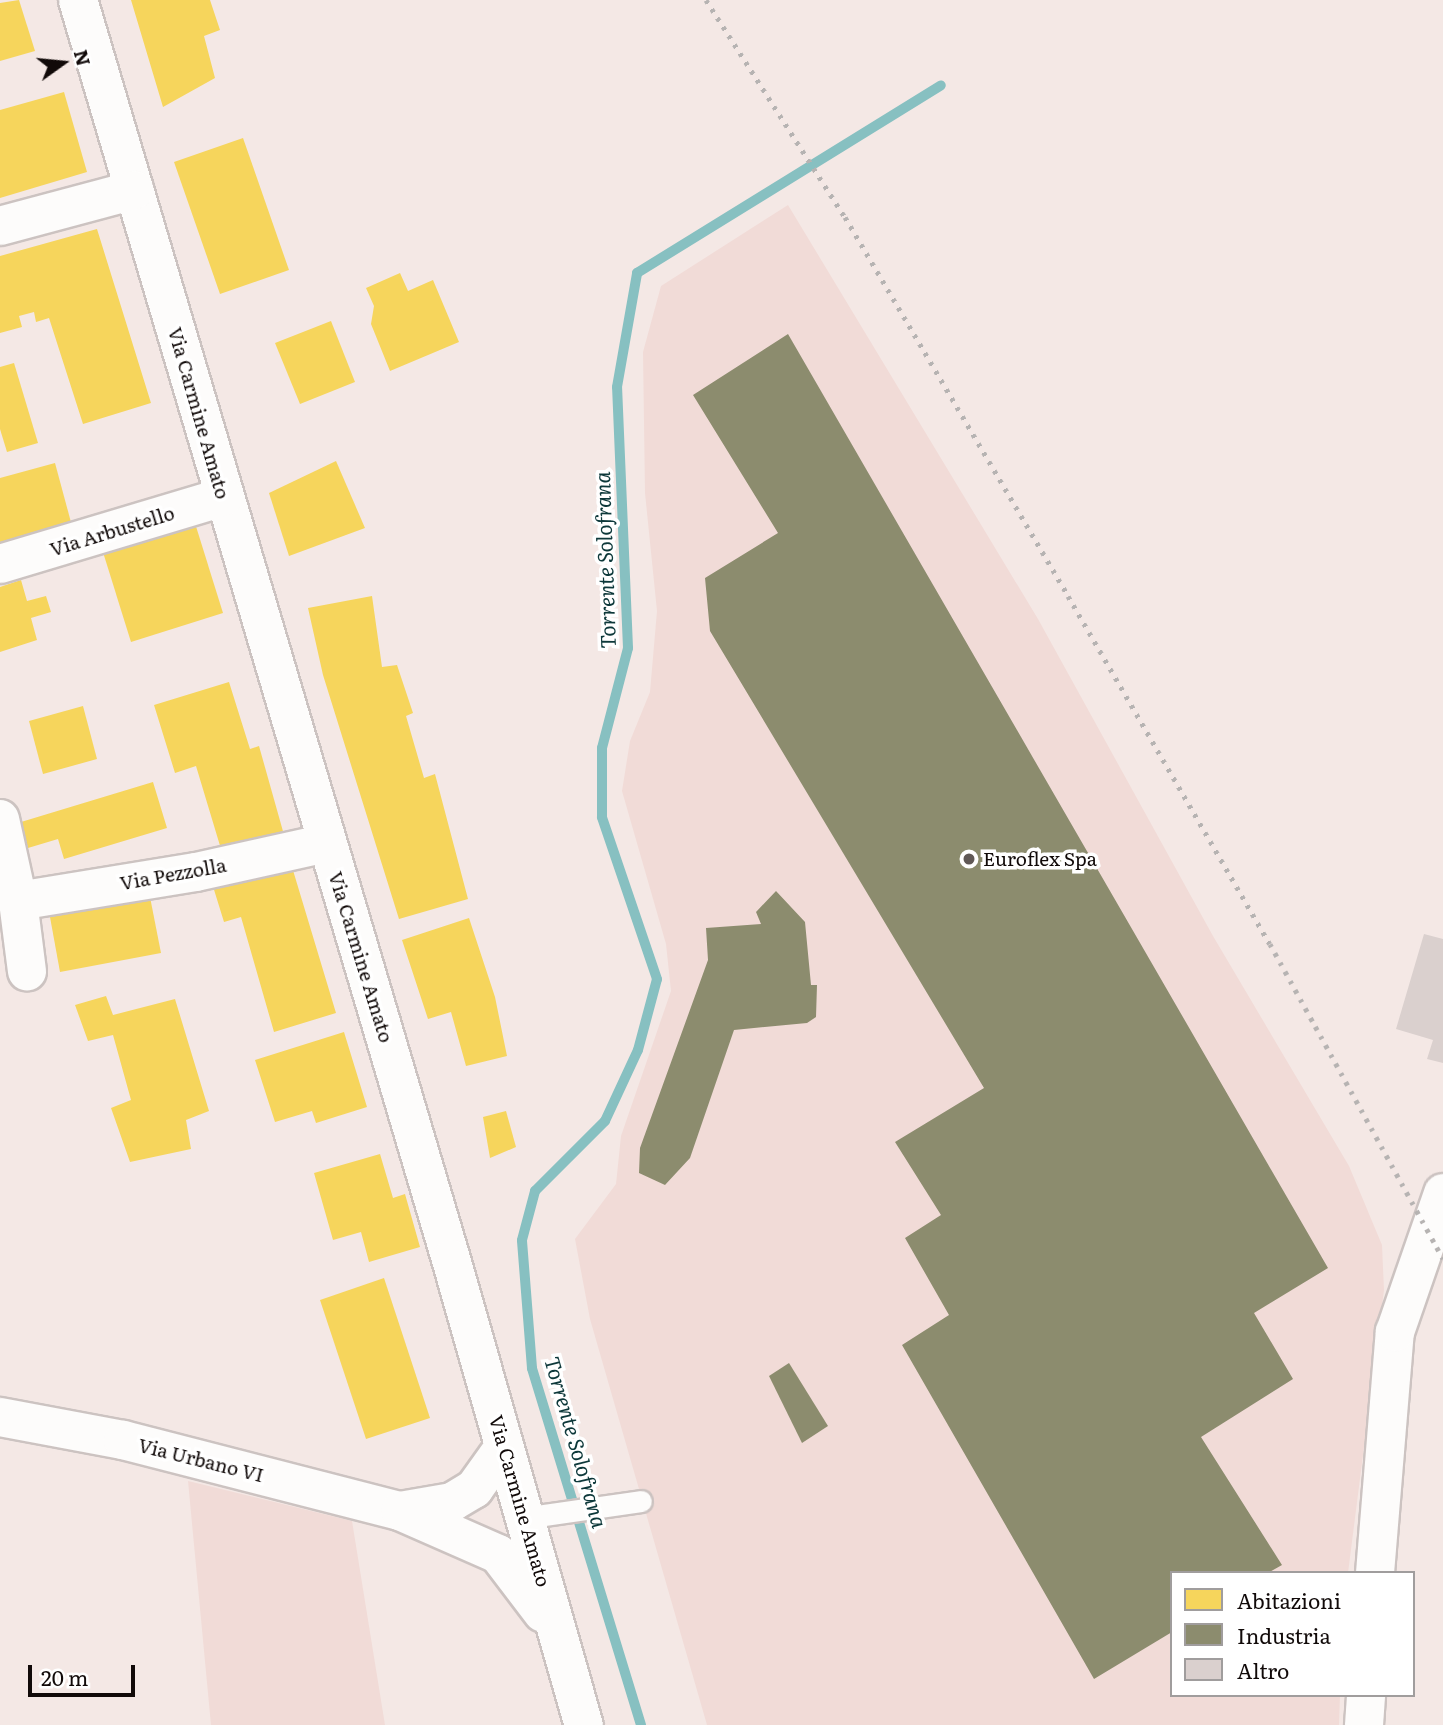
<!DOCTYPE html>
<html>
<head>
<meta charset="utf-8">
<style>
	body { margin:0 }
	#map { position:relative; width:1443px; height:1725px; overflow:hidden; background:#f4e8e5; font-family:Literata,serif }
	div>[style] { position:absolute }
	.built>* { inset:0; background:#f1dbd7 }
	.homes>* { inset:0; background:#f6d55c }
	.industry>* { inset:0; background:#8c8c6e }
	.stream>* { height:10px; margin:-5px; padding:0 5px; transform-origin:5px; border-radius:5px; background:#87c0c1 }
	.building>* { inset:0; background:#dad0ce }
	.roads { filter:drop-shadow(2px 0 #ccc3c1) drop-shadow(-2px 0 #ccc3c1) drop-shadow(0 2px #ccc3c1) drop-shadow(0 -2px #ccc3c1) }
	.service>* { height:21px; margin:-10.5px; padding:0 10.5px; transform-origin:10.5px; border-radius:10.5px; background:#fdfcfb }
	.minor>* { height:38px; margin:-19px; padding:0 19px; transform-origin:19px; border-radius:19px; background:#fdfcfb }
	.rail>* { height:5px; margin-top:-2.5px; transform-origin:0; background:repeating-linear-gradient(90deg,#b6b3b2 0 3.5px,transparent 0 10.5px) }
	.dots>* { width:19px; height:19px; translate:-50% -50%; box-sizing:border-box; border:4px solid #fff; border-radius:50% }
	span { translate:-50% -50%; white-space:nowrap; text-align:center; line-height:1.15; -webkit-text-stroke:7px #fff; paint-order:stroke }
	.street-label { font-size:19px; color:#110a09 }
	.poi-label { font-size:19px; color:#110a09 }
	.left { translate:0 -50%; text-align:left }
	.water-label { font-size:21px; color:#0d383a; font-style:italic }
	.legend { position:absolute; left:1170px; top:1571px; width:245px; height:126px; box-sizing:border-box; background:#fff; border:2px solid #a09d9d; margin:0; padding:9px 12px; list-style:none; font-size:21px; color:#110a09 }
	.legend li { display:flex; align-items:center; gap:14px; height:35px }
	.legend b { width:35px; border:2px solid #a09d9d }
	.north { position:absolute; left:28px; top:28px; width:70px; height:70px; -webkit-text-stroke:5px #fff; paint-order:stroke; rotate:75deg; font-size:19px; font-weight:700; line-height:28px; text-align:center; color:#110a09 }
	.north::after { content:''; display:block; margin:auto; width:24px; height:32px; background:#110a09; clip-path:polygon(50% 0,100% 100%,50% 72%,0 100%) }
	.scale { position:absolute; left:28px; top:1665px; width:107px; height:32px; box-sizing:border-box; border:4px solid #110a09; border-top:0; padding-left:9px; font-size:21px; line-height:24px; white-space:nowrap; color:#110a09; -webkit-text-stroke:5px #fff; paint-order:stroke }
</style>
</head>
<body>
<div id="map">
	<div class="built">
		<i style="clip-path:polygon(788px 205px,1038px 619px,1213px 936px,1349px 1166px,1382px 1245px,1384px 1290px,1348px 1573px,1172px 1573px,1172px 1695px,1340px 1695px,1339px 1725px,707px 1725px,590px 1319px,575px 1239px,616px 1184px,621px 1136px,671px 991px,666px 944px,622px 791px,630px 741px,650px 692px,657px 611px,645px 493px,643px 352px,661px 286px)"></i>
		<i style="clip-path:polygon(188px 1481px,352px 1521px,385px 1725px,211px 1725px)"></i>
	</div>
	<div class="homes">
		<i style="clip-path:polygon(19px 0,35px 51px,0 61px,0 3px)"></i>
		<i style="clip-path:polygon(131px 0,210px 0,220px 30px,204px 36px,215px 78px,163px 107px)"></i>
		<i style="clip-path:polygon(64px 92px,87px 172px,0 198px,0 110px)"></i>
		<i style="clip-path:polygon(243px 138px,289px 270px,220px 294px,174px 162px)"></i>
		<i style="clip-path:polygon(97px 229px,151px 403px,83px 424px,49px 318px,36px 322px,34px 312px,19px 316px,22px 327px,0 333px,0 256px)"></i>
		<i style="clip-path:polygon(400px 273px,408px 291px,433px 280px,459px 342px,390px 371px,371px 324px,374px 306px,366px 288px)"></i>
		<i style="clip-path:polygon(331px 321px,355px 382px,300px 404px,275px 343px)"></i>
		<i style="clip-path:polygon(14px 363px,38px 443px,7px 452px,0 429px,0 367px)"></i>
		<i style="clip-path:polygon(336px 461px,365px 528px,289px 556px,269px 493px)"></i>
		<i style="clip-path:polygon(55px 463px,72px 526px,0 547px,0 478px)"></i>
		<i style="clip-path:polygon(194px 520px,223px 613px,131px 642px,102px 549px)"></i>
		<i style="clip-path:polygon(21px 580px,27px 601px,46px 596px,51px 612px,31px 618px,37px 640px,0 652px,0 587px)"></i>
		<i style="clip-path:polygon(372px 596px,382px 667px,397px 665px,413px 713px,406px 716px,424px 778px,435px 774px,468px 899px,399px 919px,323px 675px,308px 608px)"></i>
		<i style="clip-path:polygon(229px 682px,250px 749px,259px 746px,286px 842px,224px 859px,196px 766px,175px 773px,154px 705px)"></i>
		<i style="clip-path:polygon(83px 706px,97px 759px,43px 774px,29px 721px)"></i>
		<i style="clip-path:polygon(153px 782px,167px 828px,64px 859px,58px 839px,28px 848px,21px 822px)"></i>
		<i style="clip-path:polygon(289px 857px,336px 1013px,274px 1032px,241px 917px,224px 922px,211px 880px)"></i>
		<i style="clip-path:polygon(150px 897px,161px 953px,60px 972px,50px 917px)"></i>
		<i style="clip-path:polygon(469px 918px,495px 997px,507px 1056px,466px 1066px,451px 1012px,428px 1019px,402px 940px)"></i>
		<i style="clip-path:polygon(106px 996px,113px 1015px,175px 999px,209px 1111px,186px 1120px,191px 1149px,130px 1162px,111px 1108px,131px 1100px,113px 1035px,88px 1041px,75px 1005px)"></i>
		<i style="clip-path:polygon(344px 1032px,367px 1107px,316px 1123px,312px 1111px,275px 1122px,255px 1060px)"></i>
		<i style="clip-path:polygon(506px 1111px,516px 1147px,490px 1158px,483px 1117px)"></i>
		<i style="clip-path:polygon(380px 1154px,393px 1198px,405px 1194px,420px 1247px,369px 1262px,361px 1232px,333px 1240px,314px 1173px)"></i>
		<i style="clip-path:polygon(384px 1278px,430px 1418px,366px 1439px,320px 1300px)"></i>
	</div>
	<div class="industry">
		<i style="clip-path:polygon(788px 334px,1328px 1268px,1254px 1313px,1293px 1379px,1201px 1437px,1282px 1565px,1268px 1573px,1172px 1573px,1172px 1632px,1094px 1679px,902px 1345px,949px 1315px,905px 1238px,941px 1215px,895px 1142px,984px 1088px,710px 631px,705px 578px,778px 533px,693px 395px)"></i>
		<i style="clip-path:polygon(776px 891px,805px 922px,811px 985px,817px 985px,816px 1017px,807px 1023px,734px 1030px,690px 1158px,665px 1185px,639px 1173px,640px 1148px,708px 960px,706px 928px,761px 924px,756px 912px)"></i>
		<i style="clip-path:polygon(789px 1363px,828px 1426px,802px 1443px,769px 1376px)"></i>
	</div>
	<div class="stream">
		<i style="left:641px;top:1725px;width:373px;rotate:-107deg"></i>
		<i style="left:532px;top:1368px;width:128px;rotate:-94.5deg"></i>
		<i style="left:522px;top:1240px;width:51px;rotate:-75.1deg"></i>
		<i style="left:535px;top:1191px;width:99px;rotate:-45deg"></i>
		<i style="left:605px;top:1121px;width:78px;rotate:-65.1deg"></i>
		<i style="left:638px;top:1050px;width:73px;rotate:-75deg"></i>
		<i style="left:657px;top:979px;width:171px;rotate:-108.8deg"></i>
		<i style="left:602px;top:817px;width:69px;rotate:-90deg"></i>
		<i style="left:602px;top:748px;width:103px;rotate:-75.4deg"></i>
		<i style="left:628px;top:648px;width:261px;rotate:-92.4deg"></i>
		<i style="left:617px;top:387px;width:116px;rotate:-80deg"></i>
		<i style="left:637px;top:273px;width:357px;rotate:-31.7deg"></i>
	</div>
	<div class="building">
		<i style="clip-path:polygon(1424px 934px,1443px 939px,1443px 1063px,1427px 1059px,1433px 1040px,1396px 1029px)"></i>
	</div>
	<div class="roads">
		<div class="service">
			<i style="left:523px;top:1518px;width:119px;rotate:-8.2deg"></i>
		</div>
		<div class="minor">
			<i style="left:78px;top:0;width:1313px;rotate:73.5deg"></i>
			<i style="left:451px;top:1259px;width:485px;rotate:74.1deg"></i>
			<i style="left:0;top:226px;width:139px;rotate:-15deg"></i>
			<i style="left:0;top:564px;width:233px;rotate:-16.7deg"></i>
			<i style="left:0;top:819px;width:84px;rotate:77.6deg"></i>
			<i style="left:18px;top:901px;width:71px;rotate:82.7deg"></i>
			<i style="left:18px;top:901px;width:180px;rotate:-9.3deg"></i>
			<i style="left:196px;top:872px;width:134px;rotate:-12.5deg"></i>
			<i style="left:0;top:1417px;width:125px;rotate:10.6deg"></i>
			<i style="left:123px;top:1440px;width:286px;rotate:14.4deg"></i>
			<i style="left:400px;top:1511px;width:107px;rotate:23.7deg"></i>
			<i style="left:498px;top:1554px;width:74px;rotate:52.7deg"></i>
			<i style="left:400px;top:1511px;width:53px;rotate:-9.8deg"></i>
			<i style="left:452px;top:1502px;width:26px;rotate:-31deg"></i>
			<i style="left:474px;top:1489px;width:52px;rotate:-54.5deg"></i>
			<i style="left:1375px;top:1573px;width:242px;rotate:-85.3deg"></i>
			<i style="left:1395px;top:1332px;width:147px;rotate:-70.9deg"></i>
			<i style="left:1364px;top:1725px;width:30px;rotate:-86deg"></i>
		</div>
	</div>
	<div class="rail">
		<i style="left:706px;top:0;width:258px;rotate:57.4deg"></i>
		<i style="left:845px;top:217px;width:440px;rotate:59.5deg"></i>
		<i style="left:1068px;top:596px;width:402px;rotate:59.9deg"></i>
		<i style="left:1270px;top:944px;width:359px;rotate:61.2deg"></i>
	</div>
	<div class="dots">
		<i style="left:969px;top:859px;background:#605856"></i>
	</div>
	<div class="street-label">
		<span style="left:199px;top:413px;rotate:74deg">Via Carmine Amato</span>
		<span style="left:112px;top:531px;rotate:-17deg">Via Arbustello</span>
		<span style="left:173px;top:874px;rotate:-10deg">Via Pezzolla</span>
		<span style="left:361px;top:957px;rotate:73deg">Via Carmine Amato</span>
		<span style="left:201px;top:1460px;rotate:14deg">Via Urbano VI</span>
		<span style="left:520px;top:1501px;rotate:74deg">Via Carmine Amato</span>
	</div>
	<div class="poi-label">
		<span class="left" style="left:983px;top:859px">Euroflex Spa</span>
	</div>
	<div class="water-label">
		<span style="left:604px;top:560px;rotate:-92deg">Torrente Solofrana</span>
		<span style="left:577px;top:1442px;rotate:74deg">Torrente Solofrana</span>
	</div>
	<ul class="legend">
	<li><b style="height:19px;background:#f6d55c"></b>Abitazioni</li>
	<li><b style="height:19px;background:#8c8c6e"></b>Industria</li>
	<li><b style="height:19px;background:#dad0ce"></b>Altro</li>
	</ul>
	<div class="north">N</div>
	<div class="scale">20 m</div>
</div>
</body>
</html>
